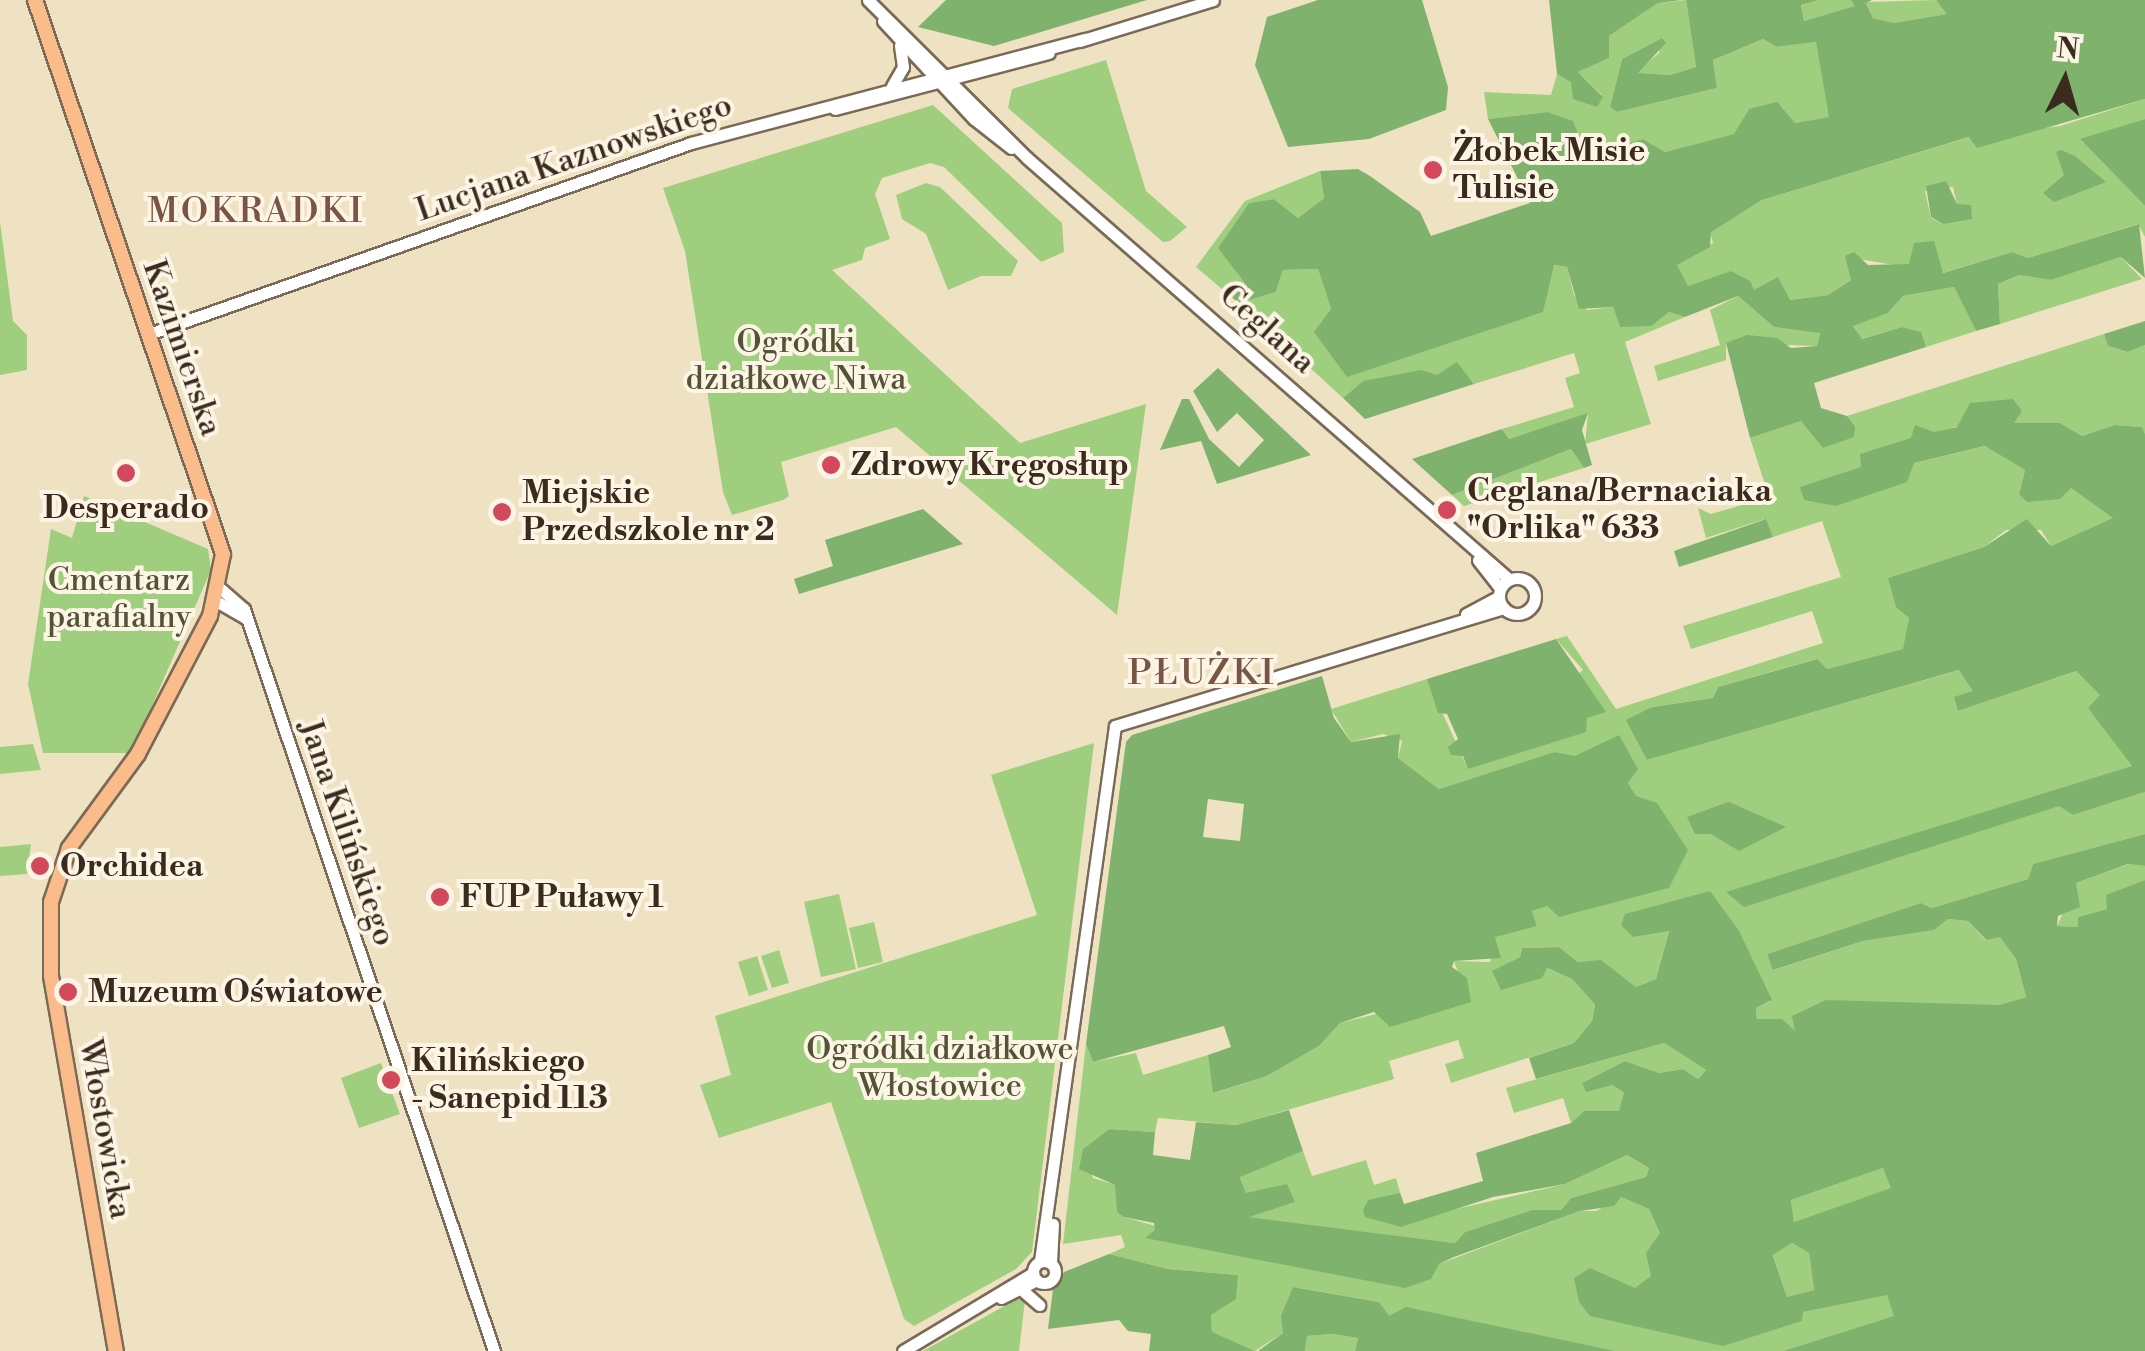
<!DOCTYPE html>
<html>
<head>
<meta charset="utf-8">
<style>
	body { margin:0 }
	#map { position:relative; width:2145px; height:1351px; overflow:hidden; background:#efe2c2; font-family:"Libre Bodoni",serif }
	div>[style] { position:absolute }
	.green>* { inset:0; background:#9fcf7e }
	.forest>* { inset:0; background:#7fb26d }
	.roads { filter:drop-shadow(2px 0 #7a6a57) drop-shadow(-2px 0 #7a6a57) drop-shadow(0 2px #7a6a57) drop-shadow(0 -2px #7a6a57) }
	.minor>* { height:11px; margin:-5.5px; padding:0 5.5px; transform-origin:5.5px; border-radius:5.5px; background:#fff }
	.minor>.ring { margin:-5.5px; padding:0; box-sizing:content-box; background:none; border:11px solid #fff; border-radius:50% }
	.major>* { height:14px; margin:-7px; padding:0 7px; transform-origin:7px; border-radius:7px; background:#f9bc8a }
	.dots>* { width:28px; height:28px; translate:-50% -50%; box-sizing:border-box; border:5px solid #fcf5e5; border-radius:50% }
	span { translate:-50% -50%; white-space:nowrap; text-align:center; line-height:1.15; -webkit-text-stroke:8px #fcf5e5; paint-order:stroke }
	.poi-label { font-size:32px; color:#3b2a1e; font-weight:700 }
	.left { translate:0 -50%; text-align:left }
	.street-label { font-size:32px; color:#3b2a1e }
	.park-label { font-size:32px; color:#545336 }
	.neighbourhood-label { font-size:35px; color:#785545; letter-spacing:2.5px }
	.north { position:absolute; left:2015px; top:30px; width:100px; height:100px; -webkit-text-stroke:8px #fcf5e5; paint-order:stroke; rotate:5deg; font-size:28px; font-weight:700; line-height:40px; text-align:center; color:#3b2a1e }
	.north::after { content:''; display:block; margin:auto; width:35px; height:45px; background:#3b2a1e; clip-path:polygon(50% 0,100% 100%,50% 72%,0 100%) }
</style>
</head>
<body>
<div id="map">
	<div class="green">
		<i style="clip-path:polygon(1686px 0,1696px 67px,1670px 75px,1636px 73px,1659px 53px,1662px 38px,1622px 59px,1610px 107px,1617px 112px,1717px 88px,1713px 60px,1763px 39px,1777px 47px,1816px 42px,1830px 117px,1795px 123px,1749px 109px,1735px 134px,1665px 152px,1643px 139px,1603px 150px,1581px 141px,1547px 112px,1488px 119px,1484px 92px,1551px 95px,1557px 74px,1603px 96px,1578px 72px,1608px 58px,1609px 36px,1658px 3px)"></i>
		<i style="clip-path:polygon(1819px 0,1851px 0,1856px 6px,1804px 21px,1801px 5px)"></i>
		<i style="clip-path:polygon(1936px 0,1948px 14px,1894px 23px,1873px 18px,1866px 2px)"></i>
		<i style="clip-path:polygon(1106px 60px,1146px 191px,1187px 227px,1170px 241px,1163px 242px,1008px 108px,1012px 89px)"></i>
		<i style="clip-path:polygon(evenodd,2145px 99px,2145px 119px,2081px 140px,2145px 206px,2145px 237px,2138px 224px,2028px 258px,2012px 252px,1942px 273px,1846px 257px,1852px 279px,1828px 295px,1790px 300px,1753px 290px,1731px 272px,1688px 286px,1678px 276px,1676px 265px,1713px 243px,1710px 232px,1762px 200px,1970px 137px,2060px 126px,2145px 99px,1953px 187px,1957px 205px,1943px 224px,1931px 218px,1925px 191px,1953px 187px)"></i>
		<i style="clip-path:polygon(933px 105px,1062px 223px,1064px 252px,1041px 262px,944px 167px,930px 163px,882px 178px,875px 194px,890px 239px,865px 248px,862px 260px,832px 270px,1020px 443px,1146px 404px,1117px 615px,896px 427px,781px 462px,789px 496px,783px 500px,732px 515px,723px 492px,685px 251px,663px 188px)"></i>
		<i style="clip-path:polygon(1320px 171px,1324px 198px,1298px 218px,1274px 199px,1249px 203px,1219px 247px,1246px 284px,1229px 295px,1196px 267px,1245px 201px)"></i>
		<i style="clip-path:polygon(926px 183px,940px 187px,1018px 261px,1011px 276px,981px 276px,948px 290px,926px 234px,902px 219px,896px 195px)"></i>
		<i style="clip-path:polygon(0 222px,13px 321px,27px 335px,27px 370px,0 375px)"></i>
		<i style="clip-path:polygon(2121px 257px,2142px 279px,2000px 324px,1998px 284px,2021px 275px,2051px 280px)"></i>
		<i style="clip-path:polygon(1553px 265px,1567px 267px,1574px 295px,1587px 310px,1613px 307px,1620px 327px,1669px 312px,1685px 317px,1625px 342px,1651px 424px,1585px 444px,1588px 414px,1509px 439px,1502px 429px,1574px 407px,1565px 378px,1580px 373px,1574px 353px,1474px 384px,1457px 363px,1437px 375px,1363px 381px,1343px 398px,1239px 303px,1276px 292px,1283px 270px,1318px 269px,1331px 309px)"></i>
		<i style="clip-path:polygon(1954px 287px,1976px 331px,1926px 347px,1920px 332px,1902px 327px,1861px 339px,1853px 325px,1888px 313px,1903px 296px)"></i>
		<i style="clip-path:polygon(1738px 296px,1774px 327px,1820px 332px,1817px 346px,1726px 343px,1726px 360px,1658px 381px,1654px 366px,1720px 345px,1710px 310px)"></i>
		<i style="clip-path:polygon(2104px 334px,2108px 346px,2126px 352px,2145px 345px,2145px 434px,2142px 427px,2115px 425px,2082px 436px,2060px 423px,1958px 426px,1861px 454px,1914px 463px,1986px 446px,2025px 470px,2019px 494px,2071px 488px,2114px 518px,2051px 546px,2041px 530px,2006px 530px,1984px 547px,1888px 578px,1909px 618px,1904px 649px,1827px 669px,1816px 659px,1718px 687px,1713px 698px,1651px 707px,1647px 760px,1960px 670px,1974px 691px,1958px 711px,2076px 671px,2101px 695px,2089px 708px,2132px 766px,2060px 806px,2073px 815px,2145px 792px,2145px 834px,2033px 864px,2028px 879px,1932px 908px,1921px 903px,1767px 954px,1774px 970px,1863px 941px,1933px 930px,1948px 919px,1968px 921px,1985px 940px,2000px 936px,2016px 959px,2026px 997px,1999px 1005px,1911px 1006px,1826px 1000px,1796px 1032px,1757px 1019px,1756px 1008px,1771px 1001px,1669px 930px,1656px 979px,1636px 987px,1601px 961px,1578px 962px,1559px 947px,1522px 948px,1520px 957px,1493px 971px,1546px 968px,1572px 979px,1595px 1003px,1592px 1021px,1574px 1043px,1451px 1083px,1445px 1064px,1464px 1058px,1458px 1040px,1389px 1061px,1394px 1079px,1236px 1125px,1158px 1118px,1155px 1132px,1109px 1129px,1083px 1149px,1093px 1178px,1116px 1185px,1124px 1217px,1306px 1269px,1439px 1264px,1580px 1211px,1596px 1211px,1621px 1197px,1649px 1209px,1661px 1234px,1651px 1277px,1635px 1288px,1579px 1302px,1803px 1312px,1887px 1294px,1895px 1316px,1783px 1351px,1616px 1351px,1489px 1325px,1388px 1316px,1379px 1302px,1294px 1287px,1283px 1333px,1255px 1351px,1212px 1333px,1211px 1315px,1238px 1275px,1168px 1269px,1109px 1254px,1125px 1247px,1121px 1235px,1063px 1244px,1086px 1044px,1093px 1062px,1136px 1053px,1143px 1075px,1208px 1055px,1214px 1093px,1267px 1076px,1319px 1046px,1340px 1023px,1465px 992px,1454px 961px,1490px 962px,1495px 936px,1537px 926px,1532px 911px,1547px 905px,1559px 917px,1657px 804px,1636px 797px,1628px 783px,1554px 752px,1439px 789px,1398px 758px,1402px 741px,1383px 734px,1351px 742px,1331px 709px,1427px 679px,1468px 769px,1583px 670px,1556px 639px,1567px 636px,1616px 709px,1823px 643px,1812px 611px,1691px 649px,1683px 626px,1841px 577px,1822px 521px,1773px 537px,1765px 519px,1706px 538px,1698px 508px,1711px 514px,1769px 497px,1750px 438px,1801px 421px,1855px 426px,1847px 416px)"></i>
		<i style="clip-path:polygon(1571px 449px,1584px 468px,1464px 506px,1452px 495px)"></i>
		<i style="clip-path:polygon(84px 496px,208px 549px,211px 570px,135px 745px,127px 753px,43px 753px,28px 684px,51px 529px,72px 538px)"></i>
		<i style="clip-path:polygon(1094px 743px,1032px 1252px,1016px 1269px,914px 1326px,904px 1319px,831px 1102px,719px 1138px,700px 1085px,731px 1075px,715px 1016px,1037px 915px,991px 775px)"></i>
		<i style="clip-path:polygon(33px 744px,41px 770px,0 774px,0 747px)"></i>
		<i style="clip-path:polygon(31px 844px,27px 874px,0 876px,0 847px)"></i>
		<i style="clip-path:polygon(2129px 864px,2145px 866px,2145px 880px,2107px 895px,2107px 909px,2078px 917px,2078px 927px,2057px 926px,2076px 883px)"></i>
		<i style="clip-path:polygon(839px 894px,856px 969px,821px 977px,804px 902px)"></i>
		<i style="clip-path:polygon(874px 922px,883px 962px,858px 968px,849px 928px)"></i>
		<i style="clip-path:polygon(779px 950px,789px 983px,772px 988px,761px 956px)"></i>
		<i style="clip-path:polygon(757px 956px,768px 990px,749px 996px,738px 962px)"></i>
		<i style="clip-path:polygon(1664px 1043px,1706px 1070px,1698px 1079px,1683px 1069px,1659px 1073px,1625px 1061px,1582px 1083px,1612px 1085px,1625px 1094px,1620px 1111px,1584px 1111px,1571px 1123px,1563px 1098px,1514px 1113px,1506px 1088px)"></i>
		<i style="clip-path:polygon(381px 1063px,400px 1114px,359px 1128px,341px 1078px)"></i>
		<i style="clip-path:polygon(1303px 1151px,1312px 1176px,1366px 1160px,1374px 1185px,1396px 1178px,1408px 1220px,1565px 1184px,1627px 1155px,1649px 1168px,1646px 1177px,1571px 1198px,1561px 1210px,1532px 1210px,1465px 1232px,1455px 1243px,1246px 1217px,1295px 1202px,1246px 1193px,1240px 1176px)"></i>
		<i style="clip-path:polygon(1883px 1168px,1892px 1188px,1794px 1222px,1791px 1200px)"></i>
		<i style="clip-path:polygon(1792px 1243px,1809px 1253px,1814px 1290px,1787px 1297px,1773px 1254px)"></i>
		<i style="clip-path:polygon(1017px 1299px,1025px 1300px,1019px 1351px,923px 1351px)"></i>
		<i style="clip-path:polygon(1332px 1334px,1358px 1338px,1355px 1351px,1305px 1351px,1307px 1336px)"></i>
	</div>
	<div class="forest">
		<i style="clip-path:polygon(946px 0,1147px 0,994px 46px,918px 27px)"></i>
		<i style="clip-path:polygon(1318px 0,1422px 0,1448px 87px,1446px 110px,1369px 139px,1288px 147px,1255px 65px,1267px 17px)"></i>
		<i style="clip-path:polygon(1549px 0,1681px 0,1658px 3px,1609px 36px,1609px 58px,1578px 72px,1603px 97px,1597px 107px,1573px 99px,1571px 82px,1557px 74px)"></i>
		<i style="clip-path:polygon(1686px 0,1819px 0,1801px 5px,1804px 21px,1855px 6px,1851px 0,1872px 0,1866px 3px,1873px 18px,1894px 23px,1947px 14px,1936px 0,2145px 0,2145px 99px,1977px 148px,1969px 137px,1762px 200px,1711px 232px,1710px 247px,1677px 265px,1688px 286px,1731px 271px,1750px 281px,1754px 290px,1778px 277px,1790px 300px,1828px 295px,1851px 280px,1845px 256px,1854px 252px,1868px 265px,1909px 264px,1914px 243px,1934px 241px,1943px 273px,2012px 252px,2028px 258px,2139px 224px,2145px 278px,2121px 257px,2051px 280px,2020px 275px,1998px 284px,2000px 324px,1976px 331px,1954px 287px,1903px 296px,1888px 313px,1853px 326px,1862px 339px,1902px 327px,1921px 332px,1926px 347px,1814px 383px,1821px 408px,1847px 416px,1855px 426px,1854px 437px,1823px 448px,1801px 421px,1750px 438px,1726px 343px,1747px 335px,1777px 338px,1791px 348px,1817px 346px,1820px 333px,1774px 327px,1738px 296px,1685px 317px,1669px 312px,1651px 326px,1620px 327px,1613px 307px,1579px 309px,1567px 267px,1554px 265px,1543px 312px,1347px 377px,1314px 332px,1331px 309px,1318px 269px,1283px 270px,1276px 292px,1239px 303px,1229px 295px,1245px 283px,1218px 248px,1249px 203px,1274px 199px,1298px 218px,1324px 198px,1320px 171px,1358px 169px,1370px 176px,1420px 212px,1431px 236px,1530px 203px,1488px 119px,1547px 112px,1573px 121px,1581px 141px,1603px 150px,1643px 139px,1665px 152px,1734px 134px,1749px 109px,1777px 102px,1795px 123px,1829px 117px,1816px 42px,1777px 47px,1763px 39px,1713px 60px,1717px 88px,1617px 112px,1610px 107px,1622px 59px,1662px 38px,1666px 43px,1638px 73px,1670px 75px,1696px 67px)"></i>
		<i style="clip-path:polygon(2145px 119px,2145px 206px,2080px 139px)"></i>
		<i style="clip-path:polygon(2061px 150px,2075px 156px,2106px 182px,2054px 202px,2043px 193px,2064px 175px,2056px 152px)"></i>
		<i style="clip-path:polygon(1946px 181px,1957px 204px,1971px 205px,1972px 219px,1943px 224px,1931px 217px,1926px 186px)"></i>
		<i style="clip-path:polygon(2145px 321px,2145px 345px,2127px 352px,2108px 346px,2104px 334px)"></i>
		<i style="clip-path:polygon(1457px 362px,1474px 384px,1365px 419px,1343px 398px,1363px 381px,1421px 370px,1437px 375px)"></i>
		<i style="clip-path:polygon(1218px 368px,1311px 455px,1217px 484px,1201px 441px,1160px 450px,1182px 399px,1189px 399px,1209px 439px,1239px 467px,1264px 440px,1237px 413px,1217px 432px,1193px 391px)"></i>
		<i style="clip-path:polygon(2013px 399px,2022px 411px,2014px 423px,2060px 423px,2082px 436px,2115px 425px,2142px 427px,2145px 434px,2145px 792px,2073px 815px,2059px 806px,1744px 907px,1726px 892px,2132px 766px,2088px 708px,2100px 695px,2076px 671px,1958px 711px,1954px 697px,1973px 691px,1959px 670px,1647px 760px,1626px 720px,1652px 707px,1713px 698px,1718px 687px,1817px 659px,1827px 669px,1903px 649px,1909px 618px,1896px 607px,1888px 578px,1984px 547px,2027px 519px,2051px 546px,2113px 518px,2071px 488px,2060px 499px,2027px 502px,2019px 494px,2025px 470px,1985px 446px,1914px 463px,1907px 482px,1836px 506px,1804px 500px,1800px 487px,1861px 467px,1860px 454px,1911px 438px,1915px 425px,1934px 432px,1957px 427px,1970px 403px)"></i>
		<i style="clip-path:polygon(1588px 413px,1582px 430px,1592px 465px,1584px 468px,1571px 449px,1452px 495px,1412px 459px,1502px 429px,1509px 439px)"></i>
		<i style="clip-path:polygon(923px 509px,963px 544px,799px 594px,794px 579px,833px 566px,825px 540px)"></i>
		<i style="clip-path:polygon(1766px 519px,1773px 537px,1679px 567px,1674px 551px)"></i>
		<i style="clip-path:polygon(1556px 639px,1606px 712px,1587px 718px,1586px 732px,1468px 769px,1463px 756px,1451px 755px,1448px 747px,1458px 739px,1447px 714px,1438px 713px,1427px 679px)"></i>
		<i style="clip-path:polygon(evenodd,1322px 676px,1334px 718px,1351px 742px,1400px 734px,1398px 758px,1439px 789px,1554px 752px,1575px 756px,1619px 735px,1638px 769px,1628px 783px,1636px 796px,1657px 803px,1688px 850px,1669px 888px,1559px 917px,1547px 906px,1532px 911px,1537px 926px,1495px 937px,1501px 958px,1454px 961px,1452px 967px,1467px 978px,1471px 1002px,1390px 1027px,1374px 1012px,1340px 1023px,1319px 1046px,1267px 1076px,1213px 1093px,1208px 1055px,1231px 1047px,1224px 1026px,1093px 1062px,1086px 1044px,1126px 742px,1132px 735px,1322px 676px,1208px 799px,1244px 804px,1240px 841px,1203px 837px,1208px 799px)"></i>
		<i style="clip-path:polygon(1728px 802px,1729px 802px,1786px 827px,1739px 851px,1711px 834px,1695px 834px,1687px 817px)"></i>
		<i style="clip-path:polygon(evenodd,2145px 834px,2145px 866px,2128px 864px,2076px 883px,2080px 907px,2058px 916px,2057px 926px,2078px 927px,2078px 917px,2107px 909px,2106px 895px,2145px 880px,2145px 1351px,1783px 1351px,1894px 1316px,1887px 1295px,1803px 1312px,1802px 1321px,1723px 1346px,1590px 1316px,1579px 1302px,1574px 1278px,1590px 1268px,1635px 1288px,1651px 1276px,1646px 1253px,1660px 1233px,1649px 1209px,1621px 1197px,1614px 1206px,1580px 1211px,1454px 1257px,1439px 1264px,1431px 1279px,1405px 1288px,1145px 1238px,1155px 1230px,1154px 1223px,1124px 1217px,1117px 1212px,1115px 1185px,1079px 1169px,1083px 1149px,1109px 1129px,1155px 1132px,1153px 1155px,1190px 1160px,1196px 1122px,1236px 1125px,1289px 1110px,1303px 1151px,1240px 1177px,1246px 1193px,1287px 1184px,1295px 1202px,1249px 1217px,1455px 1243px,1465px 1232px,1532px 1210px,1561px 1210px,1571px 1198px,1646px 1177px,1649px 1168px,1627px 1155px,1565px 1184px,1493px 1197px,1401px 1227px,1365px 1217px,1363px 1210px,1368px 1200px,1400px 1193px,1404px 1204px,1483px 1181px,1476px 1153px,1571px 1123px,1584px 1111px,1619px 1111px,1624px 1093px,1612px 1085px,1586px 1092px,1582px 1083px,1625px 1061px,1659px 1073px,1683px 1069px,1698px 1079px,1706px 1070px,1664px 1043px,1536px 1079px,1529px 1058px,1574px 1043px,1592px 1021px,1595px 1004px,1572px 979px,1547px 968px,1542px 978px,1501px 990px,1492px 971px,1520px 957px,1522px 948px,1559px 947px,1578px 962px,1601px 960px,1636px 987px,1656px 979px,1669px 931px,1633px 937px,1621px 925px,1625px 914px,1710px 891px,1739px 931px,1772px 1000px,1756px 1008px,1757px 1019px,1782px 1019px,1795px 1031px,1792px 1016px,1826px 1000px,1999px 1005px,2026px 997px,2016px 959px,2000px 937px,1986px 940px,1968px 921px,1948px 919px,1934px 930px,1863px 941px,1773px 970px,1767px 954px,1921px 903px,1932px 908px,2028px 879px,2033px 864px,2145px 834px,1883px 1168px,1891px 1188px,1794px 1222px,1791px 1200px,1883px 1168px,2145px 834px,1792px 1243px,1809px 1253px,1814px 1290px,1787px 1297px,1773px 1255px,1792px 1243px)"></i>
		<i style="clip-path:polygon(1109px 1254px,1168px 1269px,1238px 1275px,1236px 1299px,1211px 1315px,1212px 1332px,1255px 1351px,1149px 1351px,1151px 1334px,1128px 1331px,1119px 1320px,1048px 1329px,1053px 1289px,1064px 1272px)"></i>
		<i style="clip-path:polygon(1293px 1287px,1379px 1302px,1389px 1316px,1406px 1307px,1616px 1351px,1355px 1351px,1358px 1338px,1332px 1334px,1307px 1336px,1305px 1351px,1258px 1351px,1283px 1333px,1281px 1316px)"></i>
	</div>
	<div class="roads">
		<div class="minor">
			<i style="left:868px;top:0;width:224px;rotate:44.8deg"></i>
			<i style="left:1027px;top:158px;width:640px;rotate:41.14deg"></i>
			<i style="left:883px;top:21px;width:134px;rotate:47.1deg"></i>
			<i style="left:974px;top:119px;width:47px;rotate:38.1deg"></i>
			<i style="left:1080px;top:41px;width:139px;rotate:-17.1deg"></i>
			<i style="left:892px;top:86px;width:22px;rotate:-60deg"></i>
			<i style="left:903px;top:67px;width:22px;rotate:-98deg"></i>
			<i style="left:835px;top:109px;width:221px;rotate:-14.7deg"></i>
			<i style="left:149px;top:334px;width:575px;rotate:-19.41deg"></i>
			<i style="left:691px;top:143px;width:407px;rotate:-14.8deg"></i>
			<i style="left:1478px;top:560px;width:36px;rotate:52deg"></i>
			<i class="ring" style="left:1499px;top:578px;width:25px;height:25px"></i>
			<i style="left:221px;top:589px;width:30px;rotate:41deg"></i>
			<i style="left:244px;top:609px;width:783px;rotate:71.38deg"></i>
			<i style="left:216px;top:601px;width:34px;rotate:30deg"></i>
			<i style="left:1466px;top:614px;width:36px;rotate:-28deg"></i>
			<i class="ring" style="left:1033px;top:1261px;width:11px;height:11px"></i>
			<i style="left:1040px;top:1261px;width:540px;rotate:-82.02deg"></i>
			<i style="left:1115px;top:726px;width:406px;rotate:-16.9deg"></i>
			<i style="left:1051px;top:1262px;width:38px;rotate:-87deg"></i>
			<i style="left:1022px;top:1290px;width:23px;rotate:41deg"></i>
			<i style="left:1001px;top:1298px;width:40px;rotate:-26.6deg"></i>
			<i style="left:903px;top:1351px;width:152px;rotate:-31deg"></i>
		</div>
		<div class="major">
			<i style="left:35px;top:0;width:585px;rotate:71.26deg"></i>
			<i style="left:223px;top:554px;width:63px;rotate:101.8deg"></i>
			<i style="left:210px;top:616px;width:156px;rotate:117.6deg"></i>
			<i style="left:138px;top:754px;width:117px;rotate:126.3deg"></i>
			<i style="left:69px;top:848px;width:57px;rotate:108.4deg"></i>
			<i style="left:51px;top:902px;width:74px;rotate:90deg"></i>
			<i style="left:51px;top:976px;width:381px;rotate:80.2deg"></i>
		</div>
	</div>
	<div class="dots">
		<i style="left:1433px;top:170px;background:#d1495b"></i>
		<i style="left:831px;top:465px;background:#d1495b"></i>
		<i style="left:126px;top:473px;background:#d1495b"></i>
		<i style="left:1447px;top:510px;background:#d1495b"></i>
		<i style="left:502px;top:512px;background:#d1495b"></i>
		<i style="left:40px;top:866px;background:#d1495b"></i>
		<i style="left:440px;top:897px;background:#d1495b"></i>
		<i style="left:68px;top:992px;background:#d1495b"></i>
		<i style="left:391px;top:1080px;background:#d1495b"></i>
	</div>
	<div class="poi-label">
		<span class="left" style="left:1453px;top:170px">Żłobek Misie<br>Tulisie</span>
		<span class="left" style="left:851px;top:465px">Zdrowy Kręgosłup</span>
		<span class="left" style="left:1467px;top:510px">Ceglana/Bernaciaka<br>"Orlika" 633</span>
		<span class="left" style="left:522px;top:512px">Miejskie<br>Przedszkole nr 2</span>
		<span style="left:126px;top:508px">Desperado</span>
		<span class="left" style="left:60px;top:866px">Orchidea</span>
		<span class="left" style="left:460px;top:897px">FUP Puławy 1</span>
		<span class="left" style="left:88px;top:992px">Muzeum Oświatowe</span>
		<span class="left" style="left:411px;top:1080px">Kilińskiego<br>- Sanepid 113</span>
	</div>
	<div class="street-label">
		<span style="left:574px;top:158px;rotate:-19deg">Lucjana Kaznowskiego</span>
		<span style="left:1267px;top:329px;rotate:42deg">Ceglana</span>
		<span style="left:182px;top:348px;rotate:71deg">Kazimierska</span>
		<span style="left:347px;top:833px;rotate:71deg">Jana Kilińskiego</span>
		<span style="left:105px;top:1129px;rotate:80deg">Włostowicka</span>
	</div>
	<div class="park-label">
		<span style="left:796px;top:361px">Ogródki<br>działkowe Niwa</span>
		<span style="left:119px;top:599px">Cmentarz<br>parafialny</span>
		<span style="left:940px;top:1068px">Ogródki działkowe<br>Włostowice</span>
	</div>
	<div class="neighbourhood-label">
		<span style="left:256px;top:212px">MOKRADKI</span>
		<span style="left:1202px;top:674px">PŁUŻKI</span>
	</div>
	<div class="north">N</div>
</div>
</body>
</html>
